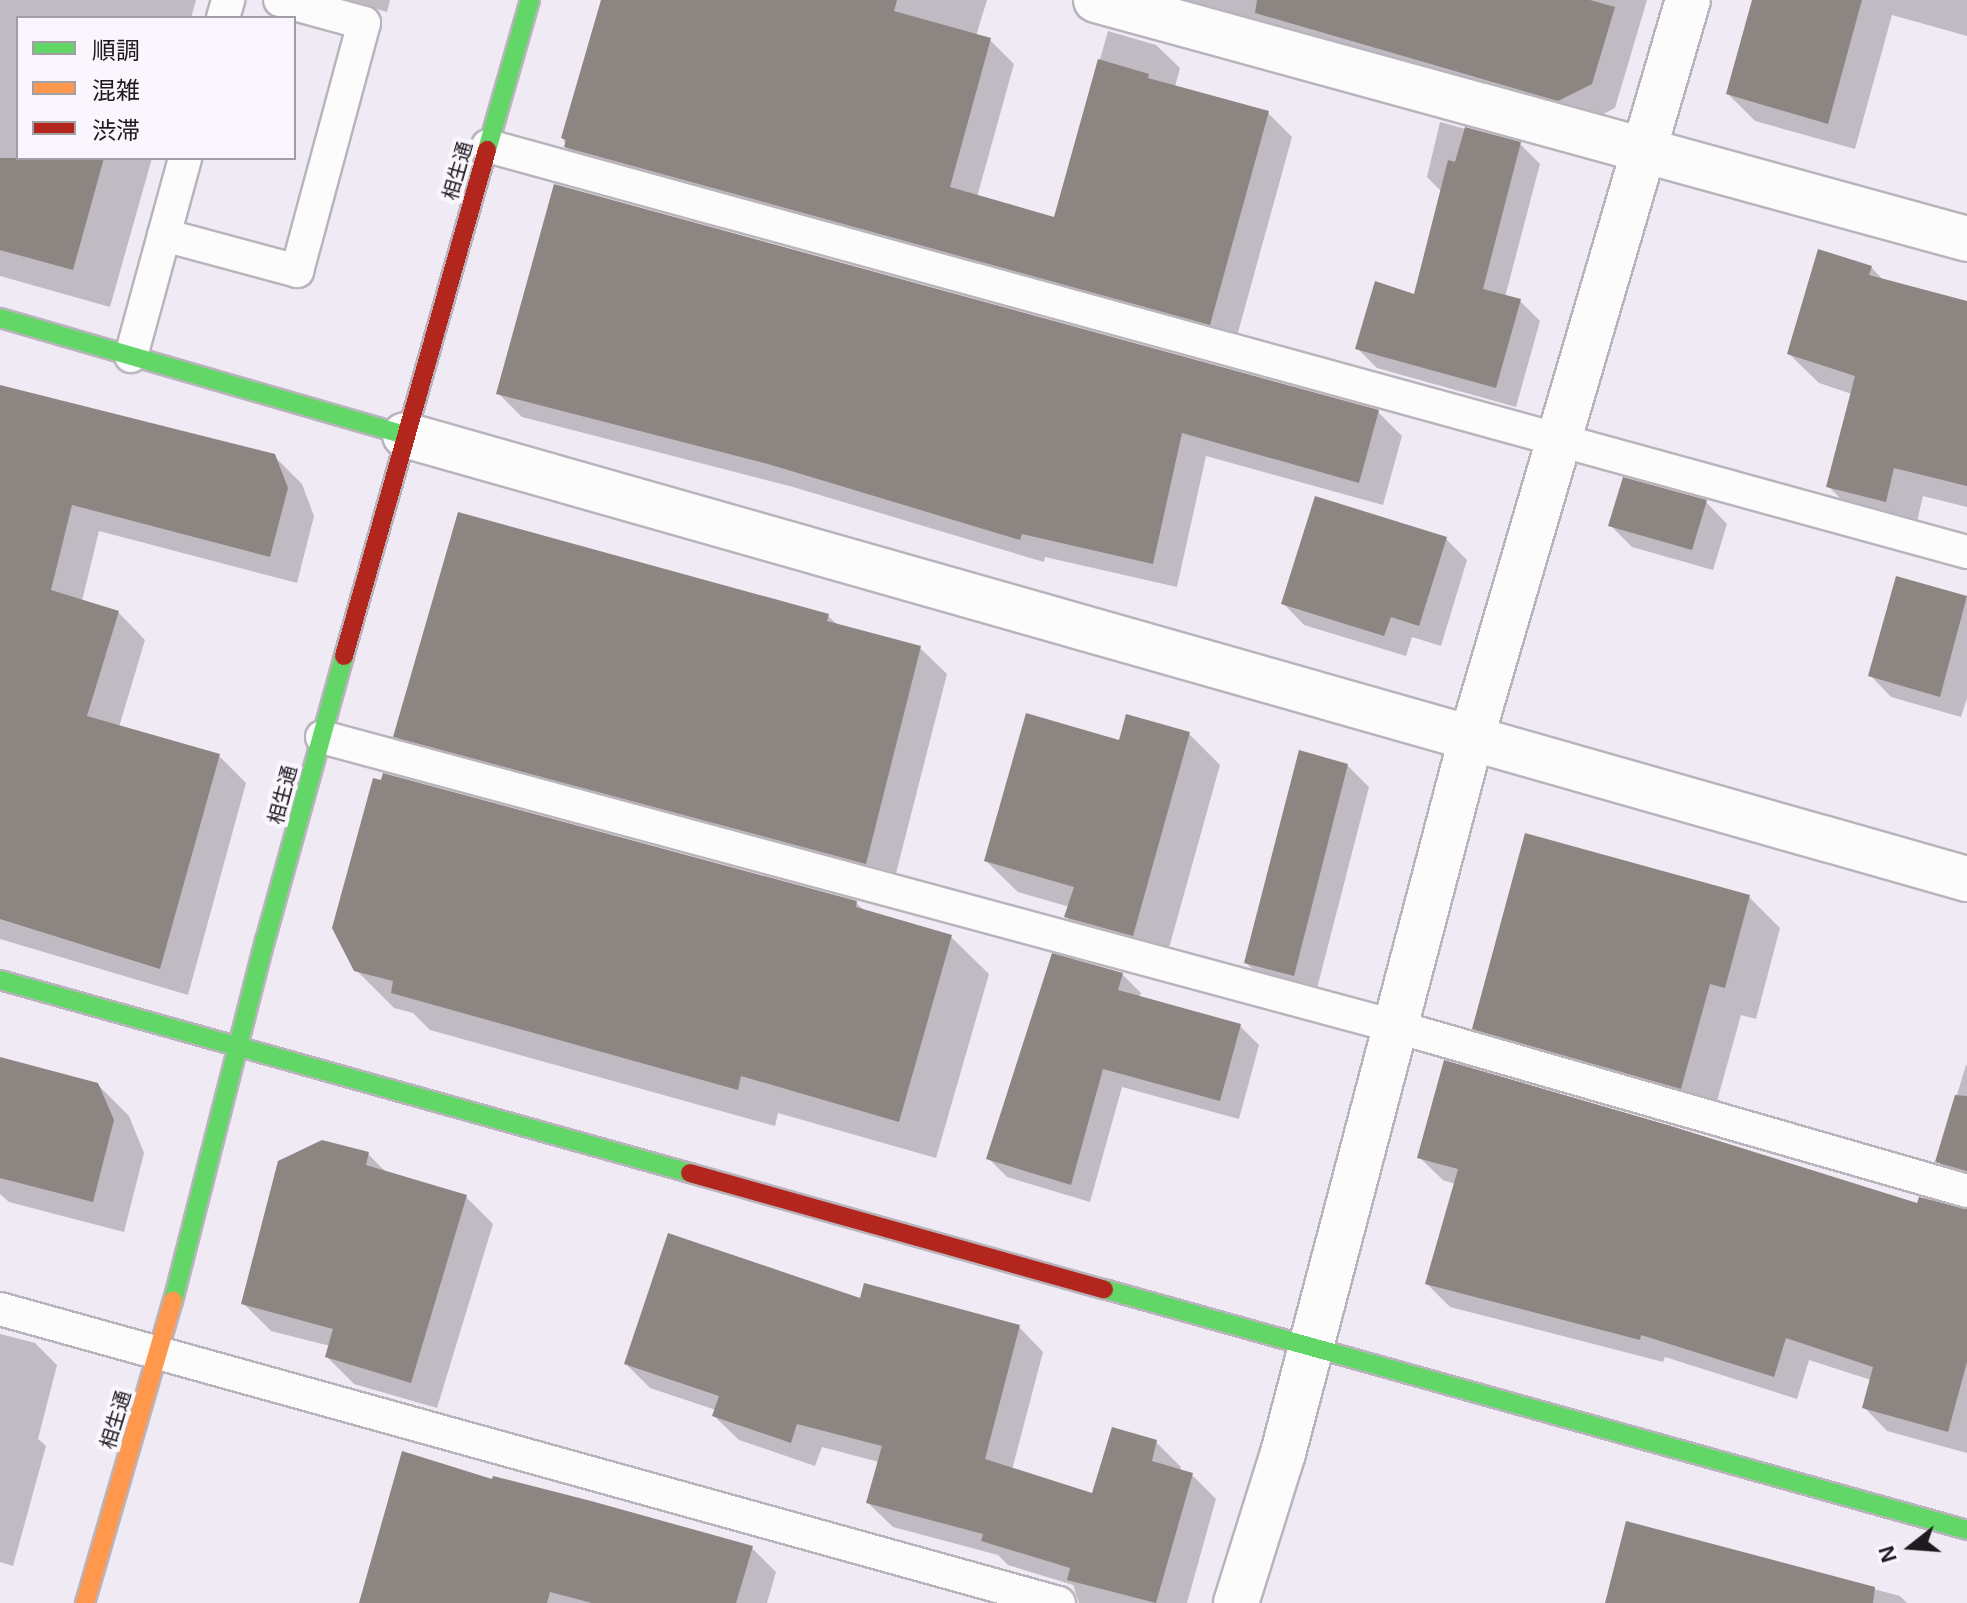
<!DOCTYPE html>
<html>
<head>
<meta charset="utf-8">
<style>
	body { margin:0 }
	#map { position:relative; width:1967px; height:1603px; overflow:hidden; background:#f0eaf4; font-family:Helvetica,"Noto Sans JP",sans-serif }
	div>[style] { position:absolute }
	.shadow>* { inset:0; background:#0003 }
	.building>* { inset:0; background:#8d8582 }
	.roads { filter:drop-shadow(2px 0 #b9b4bc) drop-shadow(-2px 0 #b9b4bc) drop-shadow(0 2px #b9b4bc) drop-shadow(0 -2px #b9b4bc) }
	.lane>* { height:32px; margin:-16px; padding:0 16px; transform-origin:16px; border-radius:16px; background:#fdfcfd }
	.street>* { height:44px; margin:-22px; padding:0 22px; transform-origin:22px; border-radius:22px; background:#fdfcfd }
	.fast>* { height:18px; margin:-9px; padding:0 9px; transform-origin:9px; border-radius:9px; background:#63d668 }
	.slow>* { height:18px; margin:-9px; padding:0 9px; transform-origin:9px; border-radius:9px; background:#ff974d }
	.jam>* { height:18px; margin:-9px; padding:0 9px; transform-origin:9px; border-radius:9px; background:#b3261e }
	span { translate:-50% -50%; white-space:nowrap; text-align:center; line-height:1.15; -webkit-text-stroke:8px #faf6fd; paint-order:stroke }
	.street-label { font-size:20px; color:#1e1a20 }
	.legend { position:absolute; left:16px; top:16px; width:280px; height:144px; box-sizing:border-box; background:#faf6fd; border:2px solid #a29ea5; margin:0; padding:10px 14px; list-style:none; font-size:24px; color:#1e1a20 }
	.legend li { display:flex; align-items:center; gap:16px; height:40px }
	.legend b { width:40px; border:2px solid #a29ea5 }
	.north { position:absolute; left:1871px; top:1507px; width:80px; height:80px; -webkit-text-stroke:6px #faf6fd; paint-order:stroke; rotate:253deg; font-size:22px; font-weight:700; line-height:32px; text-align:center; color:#1e1a20 }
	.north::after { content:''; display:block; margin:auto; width:28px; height:36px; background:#1e1a20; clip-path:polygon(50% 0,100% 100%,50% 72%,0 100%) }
</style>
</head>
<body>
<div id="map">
	<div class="shadow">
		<i style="clip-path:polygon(0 0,196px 0,191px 18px,18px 18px,18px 158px,152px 158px,110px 307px,0 276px)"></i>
		<i style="clip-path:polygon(346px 0,390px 0,387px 12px)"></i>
		<i style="clip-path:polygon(603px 0,987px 0,976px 36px,990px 40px,1014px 64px,977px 197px,1055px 219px,1108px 31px,1156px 45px,1180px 68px,1175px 87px,1268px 113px,1292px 137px,1234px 347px,590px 171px,566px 147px,563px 138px)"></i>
		<i style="clip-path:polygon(1133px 0,1647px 0,1615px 108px,1583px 124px)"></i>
		<i style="clip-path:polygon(1755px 0,1967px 0,1967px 36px,1892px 15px,1855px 149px,1755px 121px,1728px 94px)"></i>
		<i style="clip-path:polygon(1440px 122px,1520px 144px,1540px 164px,1505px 297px,1520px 301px,1540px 321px,1516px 407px,1377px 368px,1357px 348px,1416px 296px,1442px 192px,1427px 177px)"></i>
		<i style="clip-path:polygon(1871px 267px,1885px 282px,1967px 303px,1967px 507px,1923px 496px,1915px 530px,1858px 516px,1828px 486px,1852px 394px,1819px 383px,1789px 354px)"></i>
		<i style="clip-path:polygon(0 387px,274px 456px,302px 484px,314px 516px,297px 583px,99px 531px,82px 601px,118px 612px,145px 640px,119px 727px,219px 756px,246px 783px,188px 995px,0 939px)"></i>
		<i style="clip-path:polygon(498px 393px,1378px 412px,1402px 436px,1383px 505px,1206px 456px,1177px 587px,1045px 557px,1044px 562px,793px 487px,522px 417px)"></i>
		<i style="clip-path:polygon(1706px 502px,1727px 524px,1713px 570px,1632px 547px,1611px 526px)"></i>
		<i style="clip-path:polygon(1446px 539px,1467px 560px,1441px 646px,1412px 637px,1406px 656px,1304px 625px,1283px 603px)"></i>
		<i style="clip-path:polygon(1897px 578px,1967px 599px,1967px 698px,1961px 717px,1891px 697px,1870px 675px)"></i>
		<i style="clip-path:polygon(828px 616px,839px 626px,920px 648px,947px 674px,892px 889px,422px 762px,396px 736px)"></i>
		<i style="clip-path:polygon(1189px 734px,1220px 765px,1164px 966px,1097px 948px,1066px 917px,1070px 907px,1018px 892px,986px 861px,1121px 742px)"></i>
		<i style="clip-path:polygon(1347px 765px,1369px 787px,1315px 996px,1268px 984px,1246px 963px)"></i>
		<i style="clip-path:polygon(383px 783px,856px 903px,866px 912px,951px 937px,989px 974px,936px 1158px,778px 1113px,775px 1126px,430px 1030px,413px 1013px,394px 1008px,355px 969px)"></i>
		<i style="clip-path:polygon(1749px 897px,1780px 928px,1756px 1019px,1741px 1015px,1712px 1119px,1505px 1059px,1474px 1028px)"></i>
		<i style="clip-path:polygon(1122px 974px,1141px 993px,1139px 998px,1240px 1026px,1259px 1045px,1239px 1119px,1122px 1087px,1090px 1202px,1007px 1177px,988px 1158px)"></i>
		<i style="clip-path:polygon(0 1059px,97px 1084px,129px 1116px,144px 1153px,124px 1232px,9px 1202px,0 1194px)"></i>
		<i style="clip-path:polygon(1966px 1065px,1967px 1066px,1967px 1187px,1937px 1161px)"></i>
		<i style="clip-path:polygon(368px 1154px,388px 1174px,466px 1197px,493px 1224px,437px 1408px,354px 1384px,327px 1357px,330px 1346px,271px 1331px,244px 1304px)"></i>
		<i style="clip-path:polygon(1419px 1157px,1967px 1211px,1967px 1453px,1887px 1431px,1864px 1407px,1871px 1380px,1809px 1360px,1797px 1399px,1665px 1357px,1663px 1362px,1450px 1307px,1427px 1284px,1455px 1184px,1443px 1180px)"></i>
		<i style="clip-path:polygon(861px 1300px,1019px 1327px,1043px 1352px,1012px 1470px,1094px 1496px,1156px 1442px,1181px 1467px,1180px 1471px,1192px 1475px,1216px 1499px,1187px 1603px,1079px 1603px,1073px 1585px,1008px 1565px,998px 1555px,893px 1527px,868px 1503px,879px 1462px,822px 1447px,815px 1466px,739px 1440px,714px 1416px,716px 1410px,650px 1388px,626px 1364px)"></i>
		<i style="clip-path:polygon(0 1334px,35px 1343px,57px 1365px,38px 1439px,46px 1446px,13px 1566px,0 1562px)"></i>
		<i style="clip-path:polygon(493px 1481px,752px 1548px,776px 1572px,767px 1603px,361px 1603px)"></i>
		<i style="clip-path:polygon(1628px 1524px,1900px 1596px,1907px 1603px,1607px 1603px)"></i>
	</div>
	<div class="building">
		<i style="clip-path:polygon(601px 0,897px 0,894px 11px,991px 38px,950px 187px,1054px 217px,1098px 59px,1149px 74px,1148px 78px,1269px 111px,1210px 325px,564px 147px,566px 140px,561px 138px)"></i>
		<i style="clip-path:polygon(1257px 0,1590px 0,1615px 7px,1592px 84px,1558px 101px,1255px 13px)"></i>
		<i style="clip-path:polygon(1752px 0,1862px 0,1828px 124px,1726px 94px)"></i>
		<i style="clip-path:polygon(1465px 127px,1521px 142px,1483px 289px,1521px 299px,1496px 388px,1355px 349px,1375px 281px,1414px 294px,1448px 160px,1455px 162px)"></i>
		<i style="clip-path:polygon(0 158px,104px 158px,73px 270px,0 250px)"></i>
		<i style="clip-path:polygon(554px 184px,1379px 410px,1359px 483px,1182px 433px,1153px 564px,1022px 534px,1020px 540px,768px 464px,496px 394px)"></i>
		<i style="clip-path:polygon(1818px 249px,1872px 266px,1869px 275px,1967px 301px,1967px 486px,1894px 468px,1886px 502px,1826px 487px,1855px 376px,1787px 354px)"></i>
		<i style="clip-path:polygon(0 385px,275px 454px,288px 488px,270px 557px,72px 505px,51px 590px,119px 611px,87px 716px,220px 754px,160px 969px,0 919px)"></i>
		<i style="clip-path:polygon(1623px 477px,1707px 500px,1692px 550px,1608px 526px)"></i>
		<i style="clip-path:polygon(1315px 496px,1447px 537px,1419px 626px,1391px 617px,1384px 636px,1281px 604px)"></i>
		<i style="clip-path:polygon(458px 512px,829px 614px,827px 621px,921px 646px,866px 864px,393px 737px)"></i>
		<i style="clip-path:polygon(1896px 576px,1967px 596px,1940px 697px,1868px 676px)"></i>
		<i style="clip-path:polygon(1026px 713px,1119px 740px,1126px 714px,1190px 732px,1133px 936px,1064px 917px,1074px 887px,984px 861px)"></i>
		<i style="clip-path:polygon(1299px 750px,1348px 764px,1294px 976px,1244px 963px)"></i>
		<i style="clip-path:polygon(383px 773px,857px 901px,856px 907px,952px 935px,899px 1122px,741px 1076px,738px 1090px,391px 993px,393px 981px,354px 971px,332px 928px,373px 778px,381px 780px)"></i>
		<i style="clip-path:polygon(1525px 833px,1750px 895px,1725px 988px,1710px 984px,1681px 1089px,1472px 1029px)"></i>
		<i style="clip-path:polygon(1052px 953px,1123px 973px,1118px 990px,1241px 1024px,1220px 1101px,1103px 1069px,1071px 1185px,986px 1159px)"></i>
		<i style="clip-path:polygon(0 1057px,98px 1083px,114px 1120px,93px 1202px,0 1178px)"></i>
		<i style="clip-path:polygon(1444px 1060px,1671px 1126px,1917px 1203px,1919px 1197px,1967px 1209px,1967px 1362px,1948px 1432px,1862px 1408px,1873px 1367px,1786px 1338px,1774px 1377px,1641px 1335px,1640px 1340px,1425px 1284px,1458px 1169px,1417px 1158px)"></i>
		<i style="clip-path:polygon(1955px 1095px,1967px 1096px,1967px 1171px,1935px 1162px)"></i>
		<i style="clip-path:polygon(322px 1140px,369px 1152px,366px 1165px,467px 1195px,411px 1383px,325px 1357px,333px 1329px,241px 1304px,278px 1161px)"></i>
		<i style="clip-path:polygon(668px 1233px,860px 1298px,864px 1283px,1020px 1325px,985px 1459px,1092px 1493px,1112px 1427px,1157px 1440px,1152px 1461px,1193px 1473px,1156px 1603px,1067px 1580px,1070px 1568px,981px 1541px,983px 1534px,866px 1503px,882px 1446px,797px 1424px,791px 1443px,712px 1416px,719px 1396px,624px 1364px)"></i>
		<i style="clip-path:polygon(402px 1451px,492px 1479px,493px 1476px,591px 1501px,753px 1546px,736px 1603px,592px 1603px,550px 1592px,547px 1603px,359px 1603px)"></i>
		<i style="clip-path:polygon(1626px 1521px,1875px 1587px,1873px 1603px,1605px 1603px)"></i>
	</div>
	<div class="roads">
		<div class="lane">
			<i style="left:223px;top:18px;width:19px;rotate:-74deg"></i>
			<i style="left:488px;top:146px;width:1534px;rotate:15.35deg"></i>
			<i style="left:164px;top:235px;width:138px;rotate:15.1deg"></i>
			<i style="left:297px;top:271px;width:257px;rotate:-74.9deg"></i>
			<i style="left:364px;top:23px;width:87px;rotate:-164.7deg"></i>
			<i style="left:131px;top:356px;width:205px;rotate:-74.7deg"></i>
			<i style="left:322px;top:737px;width:1110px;rotate:15.09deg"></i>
			<i style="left:1394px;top:1026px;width:596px;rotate:16.06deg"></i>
			<i style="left:0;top:1309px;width:1099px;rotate:15.52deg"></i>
		</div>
		<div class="street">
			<i style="left:1096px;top:0;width:903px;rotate:15.34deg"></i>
			<i style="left:405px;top:435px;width:1624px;rotate:15.87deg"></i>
			<i style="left:1236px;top:1603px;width:157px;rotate:-72.6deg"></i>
			<i style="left:1283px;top:1453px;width:738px;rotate:-75.25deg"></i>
			<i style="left:1471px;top:739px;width:770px;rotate:-73.64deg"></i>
		</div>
		<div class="fast">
			<i style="left:487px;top:150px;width:156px;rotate:-74deg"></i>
			<i style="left:0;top:318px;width:422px;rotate:16.1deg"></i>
			<i style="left:0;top:980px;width:716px;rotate:15.63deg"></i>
			<i style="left:1104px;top:1289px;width:896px;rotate:15.6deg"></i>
			<i style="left:173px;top:1301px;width:372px;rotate:-75.7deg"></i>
			<i style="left:265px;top:941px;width:296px;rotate:-74.5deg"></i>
		</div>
		<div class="slow">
			<i style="left:85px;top:1603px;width:315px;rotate:-73.8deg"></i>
		</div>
		<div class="jam">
			<i style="left:344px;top:656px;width:526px;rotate:-74.22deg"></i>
			<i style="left:690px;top:1173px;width:430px;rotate:15.7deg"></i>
		</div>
	</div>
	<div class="street-label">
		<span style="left:458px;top:171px;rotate:-74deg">相生通</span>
		<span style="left:283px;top:795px;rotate:-75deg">相生通</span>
		<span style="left:116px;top:1420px;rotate:-73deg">相生通</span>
	</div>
	<ul class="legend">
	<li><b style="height:10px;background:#63d668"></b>順調</li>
	<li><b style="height:10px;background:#ff974d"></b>混雑</li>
	<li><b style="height:10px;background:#b3261e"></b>渋滞</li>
	</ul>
	<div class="north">N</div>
</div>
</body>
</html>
